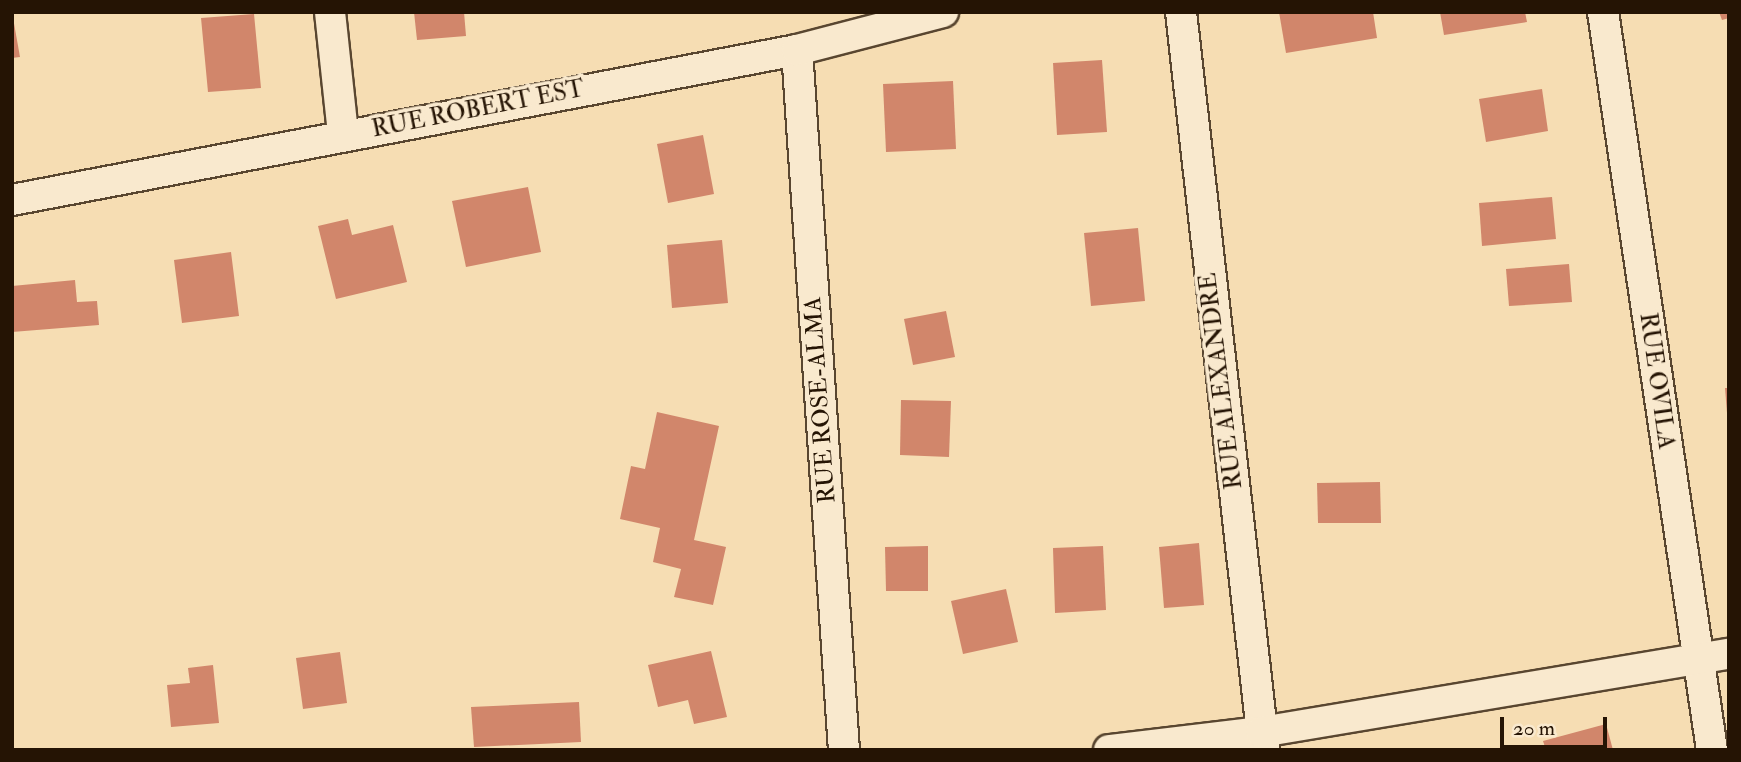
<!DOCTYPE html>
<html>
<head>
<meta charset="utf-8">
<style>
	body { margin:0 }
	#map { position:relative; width:1741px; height:762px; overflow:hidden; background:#f6ddb3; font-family:"IM FELL Double Pica",serif }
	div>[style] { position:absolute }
	.building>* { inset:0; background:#d1866b }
	.roads { filter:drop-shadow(2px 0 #594630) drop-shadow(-2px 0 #594630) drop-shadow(0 2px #594630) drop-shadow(0 -2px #594630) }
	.minor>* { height:30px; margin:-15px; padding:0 15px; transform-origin:15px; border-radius:15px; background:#f9e9ce }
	span { translate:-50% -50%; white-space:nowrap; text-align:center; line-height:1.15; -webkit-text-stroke:7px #f9e9ce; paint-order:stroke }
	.street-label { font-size:24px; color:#251404 }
	.frame { position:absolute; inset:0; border:14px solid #251404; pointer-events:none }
	.scale { position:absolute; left:1500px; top:717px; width:107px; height:32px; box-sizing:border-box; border:4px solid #251404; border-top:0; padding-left:9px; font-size:21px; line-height:24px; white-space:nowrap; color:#251404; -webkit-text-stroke:5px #f9e9ce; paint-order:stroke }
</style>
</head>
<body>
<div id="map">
	<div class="building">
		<i style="clip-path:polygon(12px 12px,20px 57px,12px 58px)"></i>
		<i style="clip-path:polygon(414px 12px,464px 12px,466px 36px,417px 40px)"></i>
		<i style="clip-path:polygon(1279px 12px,1373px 12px,1377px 38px,1286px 53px)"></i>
		<i style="clip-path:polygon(1440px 12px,1525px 12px,1527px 22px,1444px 35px)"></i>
		<i style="clip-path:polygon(1719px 12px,1729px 12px,1729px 18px,1722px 20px)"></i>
		<i style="clip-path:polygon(254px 14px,261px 88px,208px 92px,201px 18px)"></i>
		<i style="clip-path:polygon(1102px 60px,1107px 132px,1057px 135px,1053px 63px)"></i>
		<i style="clip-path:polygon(953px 81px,956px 149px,886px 152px,883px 84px)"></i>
		<i style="clip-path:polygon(1542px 89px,1548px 131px,1486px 142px,1479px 99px)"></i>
		<i style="clip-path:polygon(703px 135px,714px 194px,668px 203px,657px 144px)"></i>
		<i style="clip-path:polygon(528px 187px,541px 252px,466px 267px,452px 201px)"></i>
		<i style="clip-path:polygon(1552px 197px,1556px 239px,1482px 246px,1479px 203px)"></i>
		<i style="clip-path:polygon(348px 219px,352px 235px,393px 225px,407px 282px,336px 299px,318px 226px)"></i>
		<i style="clip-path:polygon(1138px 228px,1145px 301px,1091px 306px,1084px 233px)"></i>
		<i style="clip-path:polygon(722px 240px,728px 303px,672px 308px,667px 245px)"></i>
		<i style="clip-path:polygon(231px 252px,239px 316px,182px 323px,174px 260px)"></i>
		<i style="clip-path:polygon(1569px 264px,1572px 302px,1509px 306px,1506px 269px)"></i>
		<i style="clip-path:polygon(75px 280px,77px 302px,97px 301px,99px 325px,12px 332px,12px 286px)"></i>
		<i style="clip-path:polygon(946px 311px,955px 357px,913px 365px,904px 319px)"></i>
		<i style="clip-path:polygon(1725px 388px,1729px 388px,1729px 413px,1727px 413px)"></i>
		<i style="clip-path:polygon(901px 400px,951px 401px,949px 457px,900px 455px)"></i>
		<i style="clip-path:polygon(657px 412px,719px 426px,694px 540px,726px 547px,713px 605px,674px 597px,681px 569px,653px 562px,660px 528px,620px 519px,631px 466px,645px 469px)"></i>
		<i style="clip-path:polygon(1380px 482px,1381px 523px,1318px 523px,1317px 483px)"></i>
		<i style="clip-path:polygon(1199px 543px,1204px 605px,1164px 608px,1159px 547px)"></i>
		<i style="clip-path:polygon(928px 546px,928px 591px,886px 591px,885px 547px)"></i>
		<i style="clip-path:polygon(1103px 546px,1106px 610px,1055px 613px,1053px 548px)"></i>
		<i style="clip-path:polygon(1006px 589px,1018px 642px,963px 654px,951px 601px)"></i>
		<i style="clip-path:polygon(711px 651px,727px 717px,694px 724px,688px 700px,658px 707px,648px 665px)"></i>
		<i style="clip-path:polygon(340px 652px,347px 703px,303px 709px,296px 658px)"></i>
		<i style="clip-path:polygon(213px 665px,219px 723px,171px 727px,167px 685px,190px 683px,188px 668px)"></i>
		<i style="clip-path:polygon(579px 702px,581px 742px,474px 747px,471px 707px)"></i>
		<i style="clip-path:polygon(1606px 724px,1613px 750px,1546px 750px,1543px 741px)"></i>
	</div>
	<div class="roads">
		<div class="minor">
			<i style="left:330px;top:12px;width:123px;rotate:83.9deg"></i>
			<i style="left:1181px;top:12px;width:743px;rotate:83.58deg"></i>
			<i style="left:1603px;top:12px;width:746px;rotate:81.6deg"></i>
			<i style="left:797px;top:50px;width:702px;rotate:86.16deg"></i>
			<i style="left:12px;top:200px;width:799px;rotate:-10.82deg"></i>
			<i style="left:797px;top:50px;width:151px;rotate:-14.6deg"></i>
			<i style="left:1109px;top:750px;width:153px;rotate:-6.8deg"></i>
			<i style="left:1261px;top:732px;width:474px;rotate:-9.5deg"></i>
		</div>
	</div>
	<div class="street-label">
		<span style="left:478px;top:109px;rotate:-11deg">RUE ROBERT EST</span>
		<span style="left:1221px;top:381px;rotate:-97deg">RUE ALEXANDRE</span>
		<span style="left:1657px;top:381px;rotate:82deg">RUE OVILA</span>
		<span style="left:820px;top:400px;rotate:-94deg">RUE ROSE-ALMA</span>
	</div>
	<div class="frame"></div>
	<div class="scale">20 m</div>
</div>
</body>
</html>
